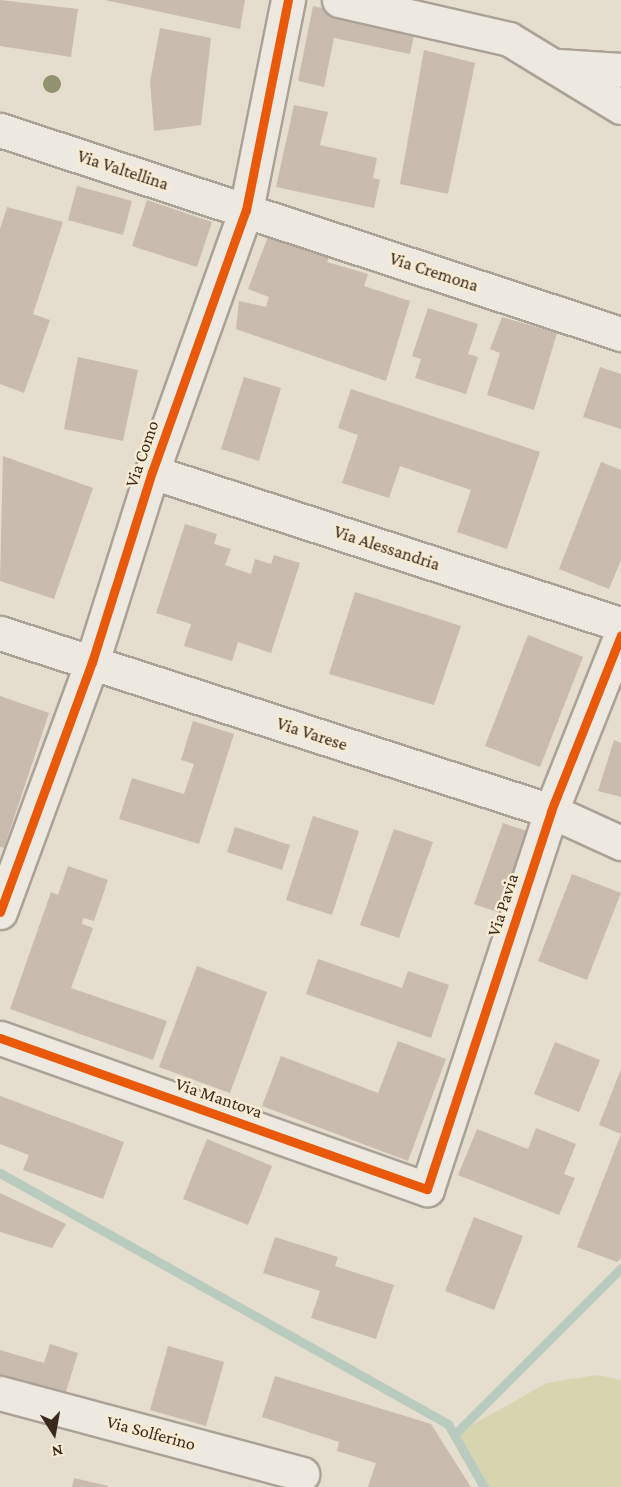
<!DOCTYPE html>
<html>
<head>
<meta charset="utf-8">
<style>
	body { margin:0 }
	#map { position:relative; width:621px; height:1487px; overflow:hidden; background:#e5ddce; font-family:"Crimson Pro",serif }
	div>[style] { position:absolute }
	.green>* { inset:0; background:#d7d5b0 }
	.stream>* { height:9px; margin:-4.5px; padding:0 4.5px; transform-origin:4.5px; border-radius:4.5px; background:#b9cbbf }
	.building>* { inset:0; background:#cabbaf }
	.roads { filter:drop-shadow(2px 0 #aba297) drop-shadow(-2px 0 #aba297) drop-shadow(0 2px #aba297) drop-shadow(0 -2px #aba297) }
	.minor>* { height:33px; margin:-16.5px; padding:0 16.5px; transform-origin:16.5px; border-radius:16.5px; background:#eee9e0 }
	.cycleway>* { height:9px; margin:-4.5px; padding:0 4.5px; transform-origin:4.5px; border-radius:4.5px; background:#e8590c }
	.trees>* { width:18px; height:18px; margin:-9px; border-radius:50%; background:#919370 }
	span { translate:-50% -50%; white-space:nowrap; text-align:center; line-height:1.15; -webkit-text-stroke:5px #f7ebd4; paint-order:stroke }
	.street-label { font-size:18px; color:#3a2a1e }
	.north { position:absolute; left:24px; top:1403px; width:60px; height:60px; -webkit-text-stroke:4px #f7ebd4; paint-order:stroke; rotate:169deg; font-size:16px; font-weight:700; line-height:24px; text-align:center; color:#3a2a1e }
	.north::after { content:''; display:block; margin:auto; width:21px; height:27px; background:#3a2a1e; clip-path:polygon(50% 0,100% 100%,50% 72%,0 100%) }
</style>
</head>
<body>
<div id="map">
	<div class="green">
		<i style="clip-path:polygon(597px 1375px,621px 1380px,621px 1487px,483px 1487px,454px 1435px,547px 1383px)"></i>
	</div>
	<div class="stream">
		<i style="left:0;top:1173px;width:514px;rotate:29.26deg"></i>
		<i style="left:448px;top:1424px;width:73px;rotate:60.3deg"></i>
		<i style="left:454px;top:1435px;width:236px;rotate:-45deg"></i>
	</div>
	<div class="building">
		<i style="clip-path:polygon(0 0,78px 9px,71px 57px,0 46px)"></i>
		<i style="clip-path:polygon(105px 0,245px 0,240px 29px)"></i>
		<i style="clip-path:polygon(313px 6px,416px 27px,410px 54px,334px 38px,324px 87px,298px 81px)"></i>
		<i style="clip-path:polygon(160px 28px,211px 38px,201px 125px,154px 131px,150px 82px)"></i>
		<i style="clip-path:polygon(424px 50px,475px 63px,448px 194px,400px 184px)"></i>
		<i style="clip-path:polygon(294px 105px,328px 112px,320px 145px,377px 158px,373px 178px,380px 180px,374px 208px,276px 187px)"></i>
		<i style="clip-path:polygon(77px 186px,132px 201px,123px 235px,68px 220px)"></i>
		<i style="clip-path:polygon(147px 200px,212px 222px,197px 267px,132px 246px)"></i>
		<i style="clip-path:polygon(7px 207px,63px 222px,33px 314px,50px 320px,24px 393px,0 384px,0 229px)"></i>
		<i style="clip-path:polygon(269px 234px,331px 251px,327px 262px,368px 274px,364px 286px,410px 301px,386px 381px,236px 329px,239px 301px,266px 307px,269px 297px,248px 289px)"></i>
		<i style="clip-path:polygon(428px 308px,478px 324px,468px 354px,478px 357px,466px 394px,415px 378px,421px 359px,412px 356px)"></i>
		<i style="clip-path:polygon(502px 317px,557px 333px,534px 410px,487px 395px,500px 353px,490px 349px)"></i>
		<i style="clip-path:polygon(78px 357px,138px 370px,123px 441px,64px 429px)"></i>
		<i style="clip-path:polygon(600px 367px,621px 374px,621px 429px,583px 417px)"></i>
		<i style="clip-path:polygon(244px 377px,281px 388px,259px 461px,221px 449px)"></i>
		<i style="clip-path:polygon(351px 389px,540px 452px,507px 549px,457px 532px,471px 490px,400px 466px,389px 498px,342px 483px,358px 435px,338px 428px)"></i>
		<i style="clip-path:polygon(3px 456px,93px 488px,54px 599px,0 581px)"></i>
		<i style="clip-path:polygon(601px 462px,621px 470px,621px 560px,609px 589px,559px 569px)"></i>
		<i style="clip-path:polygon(185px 524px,217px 534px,214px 544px,231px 549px,225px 565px,251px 574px,255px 559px,271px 564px,274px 555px,300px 563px,271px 653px,238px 642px,232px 661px,184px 646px,191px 624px,156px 613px)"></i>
		<i style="clip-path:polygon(355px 592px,461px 626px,434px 705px,329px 674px)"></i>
		<i style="clip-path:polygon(528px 635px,583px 657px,540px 767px,485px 746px)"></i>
		<i style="clip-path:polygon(0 696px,49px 713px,4px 848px,0 847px)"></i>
		<i style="clip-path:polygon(193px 721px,234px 734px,199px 844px,119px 819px,132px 778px,184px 794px,194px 764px,181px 760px)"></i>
		<i style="clip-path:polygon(614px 740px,621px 743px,621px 797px,598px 791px)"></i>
		<i style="clip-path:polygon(313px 816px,359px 831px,332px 915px,286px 900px)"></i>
		<i style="clip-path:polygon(503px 823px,536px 834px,506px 915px,474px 904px)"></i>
		<i style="clip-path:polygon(235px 827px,290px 845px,282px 870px,227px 852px)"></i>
		<i style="clip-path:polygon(394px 829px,433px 842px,399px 938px,360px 925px)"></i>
		<i style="clip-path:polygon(68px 866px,108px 880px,94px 921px,83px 918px,82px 924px,93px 928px,71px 988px,167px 1021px,153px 1060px,10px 1009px,51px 892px,58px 895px)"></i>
		<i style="clip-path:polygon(572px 874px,621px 893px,587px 980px,538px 961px)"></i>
		<i style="clip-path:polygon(318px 959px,402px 988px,408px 971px,449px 985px,431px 1038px,306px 994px)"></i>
		<i style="clip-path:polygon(197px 966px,267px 992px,230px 1093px,159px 1067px)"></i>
		<i style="clip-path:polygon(398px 1041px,446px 1059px,408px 1161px,262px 1106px,281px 1056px,378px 1093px)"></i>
		<i style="clip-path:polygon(555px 1042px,600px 1060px,579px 1112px,534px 1094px)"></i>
		<i style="clip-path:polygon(621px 1069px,621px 1258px,617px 1262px,577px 1247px,621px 1134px,599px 1125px)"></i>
		<i style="clip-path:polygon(0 1096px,124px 1142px,103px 1199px,23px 1170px,29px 1155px,0 1144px)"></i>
		<i style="clip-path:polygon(536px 1128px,576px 1144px,564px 1174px,575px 1178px,559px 1215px,458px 1175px,477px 1129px,528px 1149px)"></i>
		<i style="clip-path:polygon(207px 1139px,272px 1166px,248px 1225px,183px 1199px)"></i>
		<i style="clip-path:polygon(0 1193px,66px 1224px,52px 1248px,0 1232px)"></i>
		<i style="clip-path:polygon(474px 1217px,523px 1236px,494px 1310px,445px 1291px)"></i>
		<i style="clip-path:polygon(275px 1237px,338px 1257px,335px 1266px,394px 1285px,376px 1339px,311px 1318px,320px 1291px,263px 1273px)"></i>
		<i style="clip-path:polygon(50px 1344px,78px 1353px,64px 1398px,0 1379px,0 1350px,44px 1363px)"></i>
		<i style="clip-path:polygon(168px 1346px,224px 1362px,206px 1426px,150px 1410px)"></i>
		<i style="clip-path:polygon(275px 1376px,431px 1424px,471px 1487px,368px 1487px,376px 1463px,337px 1451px,339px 1442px,262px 1417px)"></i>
		<i style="clip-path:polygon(74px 1478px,108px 1486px,108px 1487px,72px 1487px)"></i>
	</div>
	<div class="roads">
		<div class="minor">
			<i style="left:339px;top:0;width:174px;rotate:12.9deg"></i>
			<i style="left:509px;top:39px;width:131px;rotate:31.3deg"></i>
			<i style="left:558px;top:66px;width:63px;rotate:3.6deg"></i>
			<i style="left:0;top:130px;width:654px;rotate:18.19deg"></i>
			<i style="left:152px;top:472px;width:493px;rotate:18deg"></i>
			<i style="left:0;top:633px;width:579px;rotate:17.9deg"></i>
			<i style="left:551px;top:811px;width:77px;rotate:24.6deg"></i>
			<i style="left:0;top:912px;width:266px;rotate:-69.8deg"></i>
			<i style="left:92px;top:662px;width:199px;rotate:-72.5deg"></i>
			<i style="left:152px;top:472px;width:278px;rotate:-70.3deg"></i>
			<i style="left:246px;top:210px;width:214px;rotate:-78.7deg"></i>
			<i style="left:0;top:1038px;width:453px;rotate:19.5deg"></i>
			<i style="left:427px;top:1189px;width:398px;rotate:-71.8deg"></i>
			<i style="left:551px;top:811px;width:189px;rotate:-68.3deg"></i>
			<i style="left:0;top:1393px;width:313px;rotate:15deg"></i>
		</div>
	</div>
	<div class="cycleway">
		<i style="left:0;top:912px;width:266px;rotate:-69.8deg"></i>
		<i style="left:92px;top:662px;width:199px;rotate:-72.5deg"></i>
		<i style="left:152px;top:472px;width:278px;rotate:-70.3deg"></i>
		<i style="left:246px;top:210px;width:214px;rotate:-78.7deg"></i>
		<i style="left:0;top:1038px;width:453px;rotate:19.5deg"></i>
		<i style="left:427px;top:1189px;width:398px;rotate:-71.8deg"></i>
		<i style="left:551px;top:811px;width:189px;rotate:-68.3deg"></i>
	</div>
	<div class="trees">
		<i style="left:52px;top:84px"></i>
	</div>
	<div class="street-label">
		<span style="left:123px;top:170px;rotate:18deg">Via Valtellina</span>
		<span style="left:434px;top:272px;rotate:18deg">Via Cremona</span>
		<span style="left:142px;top:454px;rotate:-71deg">Via Como</span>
		<span style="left:387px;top:548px;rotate:18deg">Via Alessandria</span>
		<span style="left:312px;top:734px;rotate:18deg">Via Varese</span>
		<span style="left:503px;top:905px;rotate:-72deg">Via Pavia</span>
		<span style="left:219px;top:1098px;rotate:19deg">Via Mantova</span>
		<span style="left:151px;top:1433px;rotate:15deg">Via Solferino</span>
	</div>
	<div class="north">N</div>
</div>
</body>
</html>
